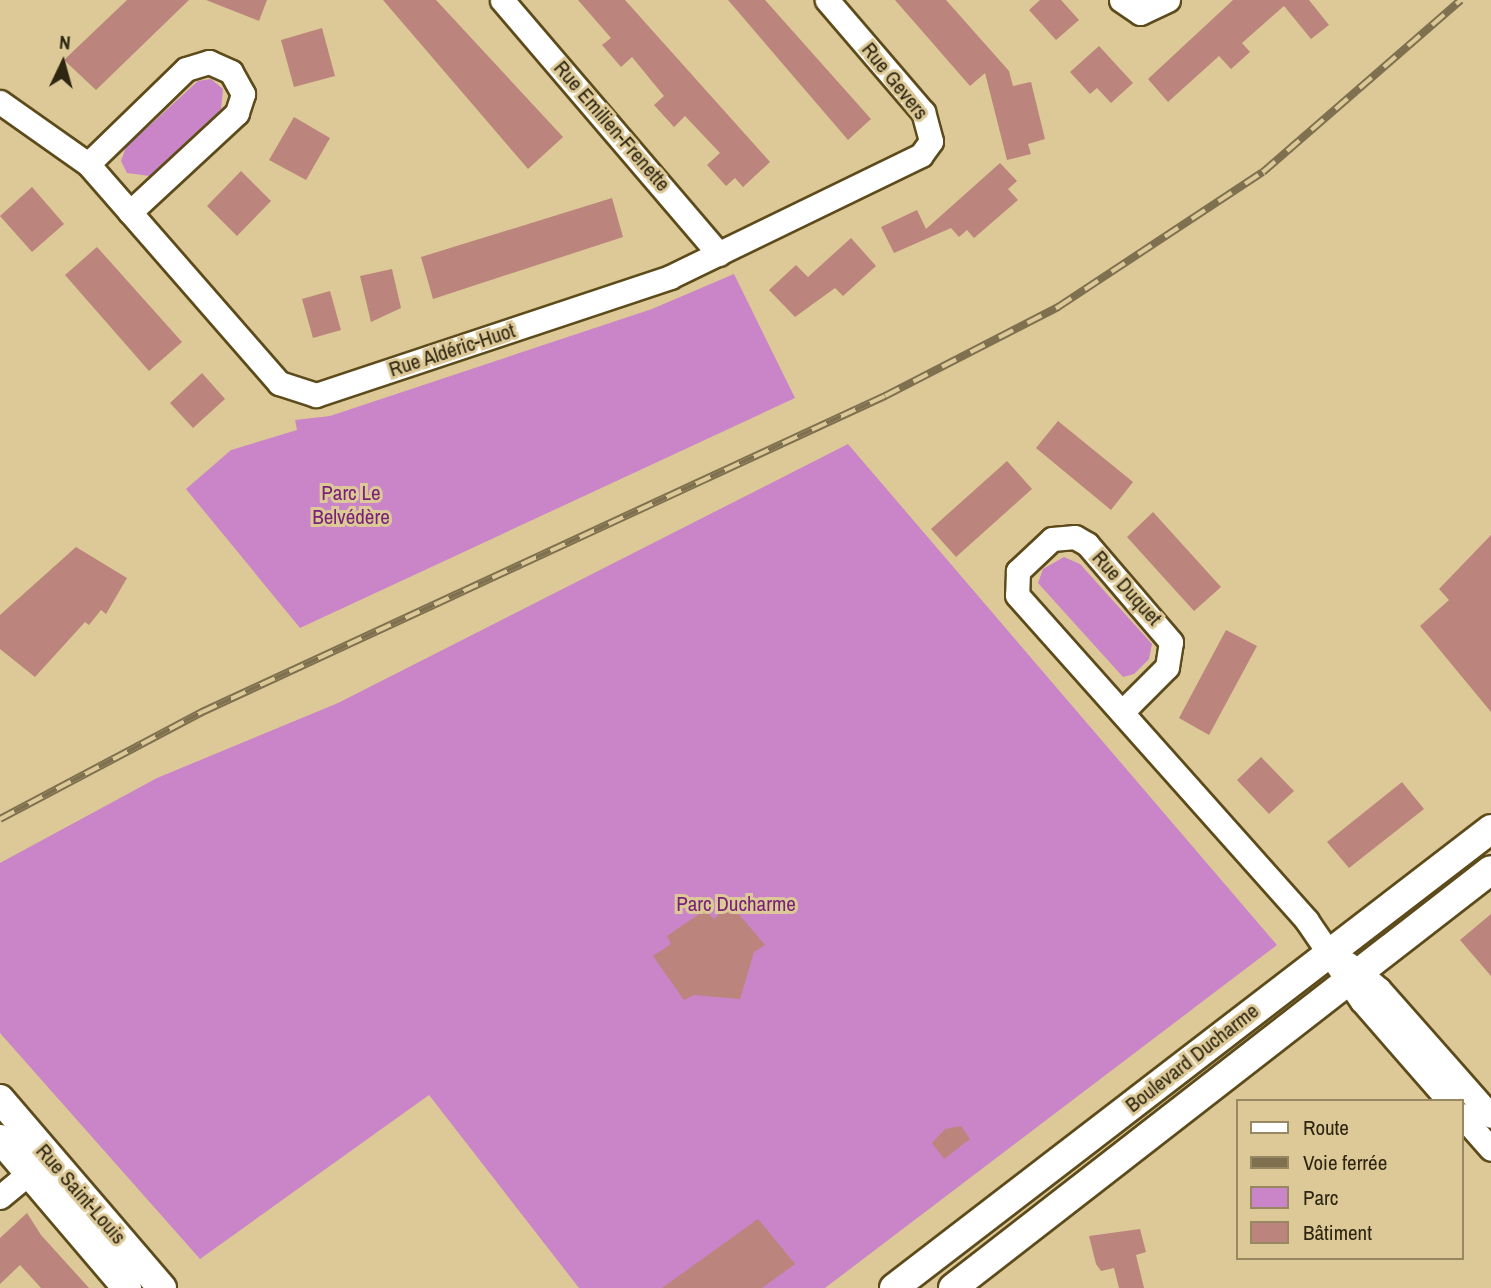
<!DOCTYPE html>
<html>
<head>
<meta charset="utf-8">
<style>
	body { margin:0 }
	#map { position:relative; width:1491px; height:1288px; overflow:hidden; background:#ddc997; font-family:"Archivo Narrow",sans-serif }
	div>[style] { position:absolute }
	.green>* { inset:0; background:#c985c7 }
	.building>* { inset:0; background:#bb847c }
	.roads { filter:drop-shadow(2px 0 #5d4b1b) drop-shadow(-2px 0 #5d4b1b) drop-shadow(0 2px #5d4b1b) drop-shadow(0 -2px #5d4b1b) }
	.minor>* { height:23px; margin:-11.5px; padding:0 11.5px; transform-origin:11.5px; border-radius:11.5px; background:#fff }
	.tertiary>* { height:28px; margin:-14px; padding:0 14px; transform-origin:14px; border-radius:14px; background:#fff }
	.rail>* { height:8px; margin-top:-4px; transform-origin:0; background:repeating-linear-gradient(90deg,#ddc997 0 16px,#7f714f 0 32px); box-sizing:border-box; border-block:2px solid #7f714f }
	span { translate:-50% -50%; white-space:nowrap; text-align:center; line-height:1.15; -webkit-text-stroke:6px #ddc997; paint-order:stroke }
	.street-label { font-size:21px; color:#2e2612 }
	.park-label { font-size:21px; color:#792378 }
	.legend { position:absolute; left:1236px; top:1099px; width:228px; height:161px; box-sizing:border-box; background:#ddc997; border:2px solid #978862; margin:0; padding:9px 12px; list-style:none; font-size:21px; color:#2e2612 }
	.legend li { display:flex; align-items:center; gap:14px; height:35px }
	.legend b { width:35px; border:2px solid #978862 }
	.north { position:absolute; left:28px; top:28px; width:70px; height:70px; -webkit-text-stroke:5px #ddc997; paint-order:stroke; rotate:5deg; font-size:19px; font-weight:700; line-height:28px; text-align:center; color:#2e2612 }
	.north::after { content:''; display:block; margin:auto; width:24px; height:32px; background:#2e2612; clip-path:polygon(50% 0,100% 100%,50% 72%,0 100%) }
</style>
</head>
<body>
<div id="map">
	<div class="green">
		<i style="clip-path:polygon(211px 79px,223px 89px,221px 109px,150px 176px,127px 173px,121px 161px,126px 147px,198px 81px)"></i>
		<i style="clip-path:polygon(734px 274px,795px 398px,300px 628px,186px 489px,231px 450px,297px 430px,295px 420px,330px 416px,652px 309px)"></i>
		<i style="clip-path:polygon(848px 444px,1277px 945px,825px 1288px,579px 1288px,429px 1095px,200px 1259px,0 1033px,0 863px,157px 778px,338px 703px)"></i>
		<i style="clip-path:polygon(1064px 557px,1080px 564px,1152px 644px,1149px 659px,1134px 674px,1123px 677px,1038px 583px,1043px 569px)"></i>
	</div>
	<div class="building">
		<i style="clip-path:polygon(127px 0,189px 0,96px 90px,64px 60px)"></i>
		<i style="clip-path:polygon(206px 0,267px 0,259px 21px)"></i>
		<i style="clip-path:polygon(383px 0,436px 0,563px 137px,528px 169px)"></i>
		<i style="clip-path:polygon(578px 0,625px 0,770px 162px,743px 187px,735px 178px,726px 186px,707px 165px,720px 153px,685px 116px,674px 127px,654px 105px,664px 96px,632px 57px,621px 67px,602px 45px,611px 38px)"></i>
		<i style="clip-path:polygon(728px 0,765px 0,871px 119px,848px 140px)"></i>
		<i style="clip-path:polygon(895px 0,946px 0,1009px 71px,1013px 86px,1031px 82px,1045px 139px,1028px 144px,1031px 154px,1007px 160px,985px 73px,970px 86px)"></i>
		<i style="clip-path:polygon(1040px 0,1061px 0,1079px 20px,1056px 40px,1029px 10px)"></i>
		<i style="clip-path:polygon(1233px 0,1309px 0,1329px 25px,1311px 39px,1284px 6px,1242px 43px,1250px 52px,1231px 69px,1219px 56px,1168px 102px,1148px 79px)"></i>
		<i style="clip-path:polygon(322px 28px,335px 76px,294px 87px,281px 40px)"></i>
		<i style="clip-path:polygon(1099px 46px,1133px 83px,1111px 103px,1097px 88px,1090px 94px,1070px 72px)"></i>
		<i style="clip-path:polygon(294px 117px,330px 138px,306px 180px,269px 160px)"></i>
		<i style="clip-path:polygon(1000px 163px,1017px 181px,1008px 189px,1018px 200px,974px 238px,967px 230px,959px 237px,951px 228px,894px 253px,881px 227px,917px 210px,926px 229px)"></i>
		<i style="clip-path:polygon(241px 171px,271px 201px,237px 236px,207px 206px)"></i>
		<i style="clip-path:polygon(32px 187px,64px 224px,32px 252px,0 216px)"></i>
		<i style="clip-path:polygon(612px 198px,623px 237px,433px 299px,421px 257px)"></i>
		<i style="clip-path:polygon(851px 238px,876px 266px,843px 296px,835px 288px,795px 317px,769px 290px,796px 265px,808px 277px)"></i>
		<i style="clip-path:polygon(97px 247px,182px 342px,149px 371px,65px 275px)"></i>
		<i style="clip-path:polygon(392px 269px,401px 308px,371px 322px,360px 276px)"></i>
		<i style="clip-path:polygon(330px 291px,341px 330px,313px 338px,302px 299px)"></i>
		<i style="clip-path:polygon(202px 373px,225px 399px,193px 428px,170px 403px)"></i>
		<i style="clip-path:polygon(1058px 421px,1133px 482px,1111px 510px,1036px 448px)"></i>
		<i style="clip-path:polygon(1007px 461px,1032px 489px,956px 557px,931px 529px)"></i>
		<i style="clip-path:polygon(1153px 512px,1221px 587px,1194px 611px,1127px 537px)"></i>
		<i style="clip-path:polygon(1491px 535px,1491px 712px,1420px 626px,1449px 600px,1439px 589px)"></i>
		<i style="clip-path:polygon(76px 547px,127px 578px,106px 614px,101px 610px,89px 625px,85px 622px,35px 677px,0 649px,0 615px)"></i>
		<i style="clip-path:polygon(1226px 630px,1257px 646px,1209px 735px,1179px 718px)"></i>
		<i style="clip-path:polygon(1261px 757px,1294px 791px,1269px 814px,1237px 780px)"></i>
		<i style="clip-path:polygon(1402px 782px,1424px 809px,1349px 868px,1327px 842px)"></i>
		<i style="clip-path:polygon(730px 904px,765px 945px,754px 952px,740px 999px,694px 995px,684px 1000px,653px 956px,671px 944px,667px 936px,705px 910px,714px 919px)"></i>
		<i style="clip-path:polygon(1491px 914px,1491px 976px,1460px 940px)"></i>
		<i style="clip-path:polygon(961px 1126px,970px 1139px,944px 1159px,932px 1143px,945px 1129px)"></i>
		<i style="clip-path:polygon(27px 1213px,41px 1235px,89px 1288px,41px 1288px,20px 1265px,0 1284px,0 1238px)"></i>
		<i style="clip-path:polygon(758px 1219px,795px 1264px,762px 1288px,662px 1288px)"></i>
		<i style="clip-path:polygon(1140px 1229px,1146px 1252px,1136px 1255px,1144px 1288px,1119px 1288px,1114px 1268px,1101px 1271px,1096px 1264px,1089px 1236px)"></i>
	</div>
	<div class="roads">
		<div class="minor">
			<i style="left:502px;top:0;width:334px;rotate:49.5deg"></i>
			<i style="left:1121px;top:0;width:23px;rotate:34deg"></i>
			<i style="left:1140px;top:13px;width:31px;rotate:-25deg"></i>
			<i style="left:0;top:102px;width:108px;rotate:35.2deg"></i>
			<i style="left:88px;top:164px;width:291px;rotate:48.9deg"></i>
			<i style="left:279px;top:383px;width:39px;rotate:18deg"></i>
			<i style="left:316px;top:395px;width:373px;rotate:-18.4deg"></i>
			<i style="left:670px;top:277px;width:279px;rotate:-25.9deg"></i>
			<i style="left:921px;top:155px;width:17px;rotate:-54deg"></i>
			<i style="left:931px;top:141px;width:30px;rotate:-105deg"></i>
			<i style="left:923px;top:112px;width:148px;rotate:-130.6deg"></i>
			<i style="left:88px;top:164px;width:136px;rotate:-44.1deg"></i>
			<i style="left:186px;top:69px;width:24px;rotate:-17deg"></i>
			<i style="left:209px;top:62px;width:24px;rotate:24deg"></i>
			<i style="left:231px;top:72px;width:25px;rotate:61deg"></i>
			<i style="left:243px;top:94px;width:20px;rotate:108deg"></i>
			<i style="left:237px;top:113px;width:146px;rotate:137.2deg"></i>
			<i style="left:1123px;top:711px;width:62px;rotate:-45deg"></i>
			<i style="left:1167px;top:667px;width:25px;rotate:-81deg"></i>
			<i style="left:1171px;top:642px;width:129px;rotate:-130.6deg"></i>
			<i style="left:1087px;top:544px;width:14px;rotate:-150deg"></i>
			<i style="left:1075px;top:537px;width:23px;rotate:175deg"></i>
			<i style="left:1052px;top:539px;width:47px;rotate:136.7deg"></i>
			<i style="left:1018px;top:571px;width:24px;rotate:92deg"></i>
			<i style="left:1017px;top:595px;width:436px;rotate:48.3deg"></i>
			<i style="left:1307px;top:921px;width:96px;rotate:55.6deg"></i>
			<i style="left:1361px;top:1000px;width:134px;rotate:48.9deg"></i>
			<i style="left:1347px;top:963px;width:41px;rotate:39.1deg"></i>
			<i style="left:1379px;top:989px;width:169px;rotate:48.6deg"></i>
			<i style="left:1461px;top:1115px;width:45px;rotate:48.6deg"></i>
			<i style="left:0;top:1197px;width:53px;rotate:-39.7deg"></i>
		</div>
		<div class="tertiary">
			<i style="left:0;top:1099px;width:249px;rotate:49.4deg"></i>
			<i style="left:0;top:1139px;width:196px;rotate:49.6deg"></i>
			<i style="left:894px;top:1288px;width:753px;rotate:-37.55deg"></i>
			<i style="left:953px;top:1288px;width:681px;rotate:-37.85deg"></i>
		</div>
	</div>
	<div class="rail">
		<i style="left:0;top:819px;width:229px;rotate:-27.9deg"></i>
		<i style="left:202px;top:712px;width:753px;rotate:-24.83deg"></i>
		<i style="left:885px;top:396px;width:195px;rotate:-27.2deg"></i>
		<i style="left:1058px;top:307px;width:245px;rotate:-33.4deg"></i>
		<i style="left:1263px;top:172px;width:262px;rotate:-41deg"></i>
	</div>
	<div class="street-label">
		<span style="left:895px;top:81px;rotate:51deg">Rue Gevers</span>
		<span style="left:612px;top:126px;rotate:49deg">Rue Emilien-Frenette</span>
		<span style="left:452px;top:350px;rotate:-18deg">Rue Aldéric-Huot</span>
		<span style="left:1127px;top:588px;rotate:48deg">Rue Duquet</span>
		<span style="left:1192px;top:1058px;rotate:-38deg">Boulevard Ducharme</span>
		<span style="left:81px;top:1194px;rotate:49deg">Rue Saint-Louis</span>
	</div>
	<div class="park-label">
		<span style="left:351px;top:505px">Parc Le<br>Belvédère</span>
		<span style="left:736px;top:904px">Parc Ducharme</span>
	</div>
	<ul class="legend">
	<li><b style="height:9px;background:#fff"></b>Route</li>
	<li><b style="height:9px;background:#7f714f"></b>Voie ferrée</li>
	<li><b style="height:19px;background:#c985c7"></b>Parc</li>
	<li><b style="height:19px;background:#bb847c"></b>Bâtiment</li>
	</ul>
	<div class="north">N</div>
</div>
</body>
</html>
